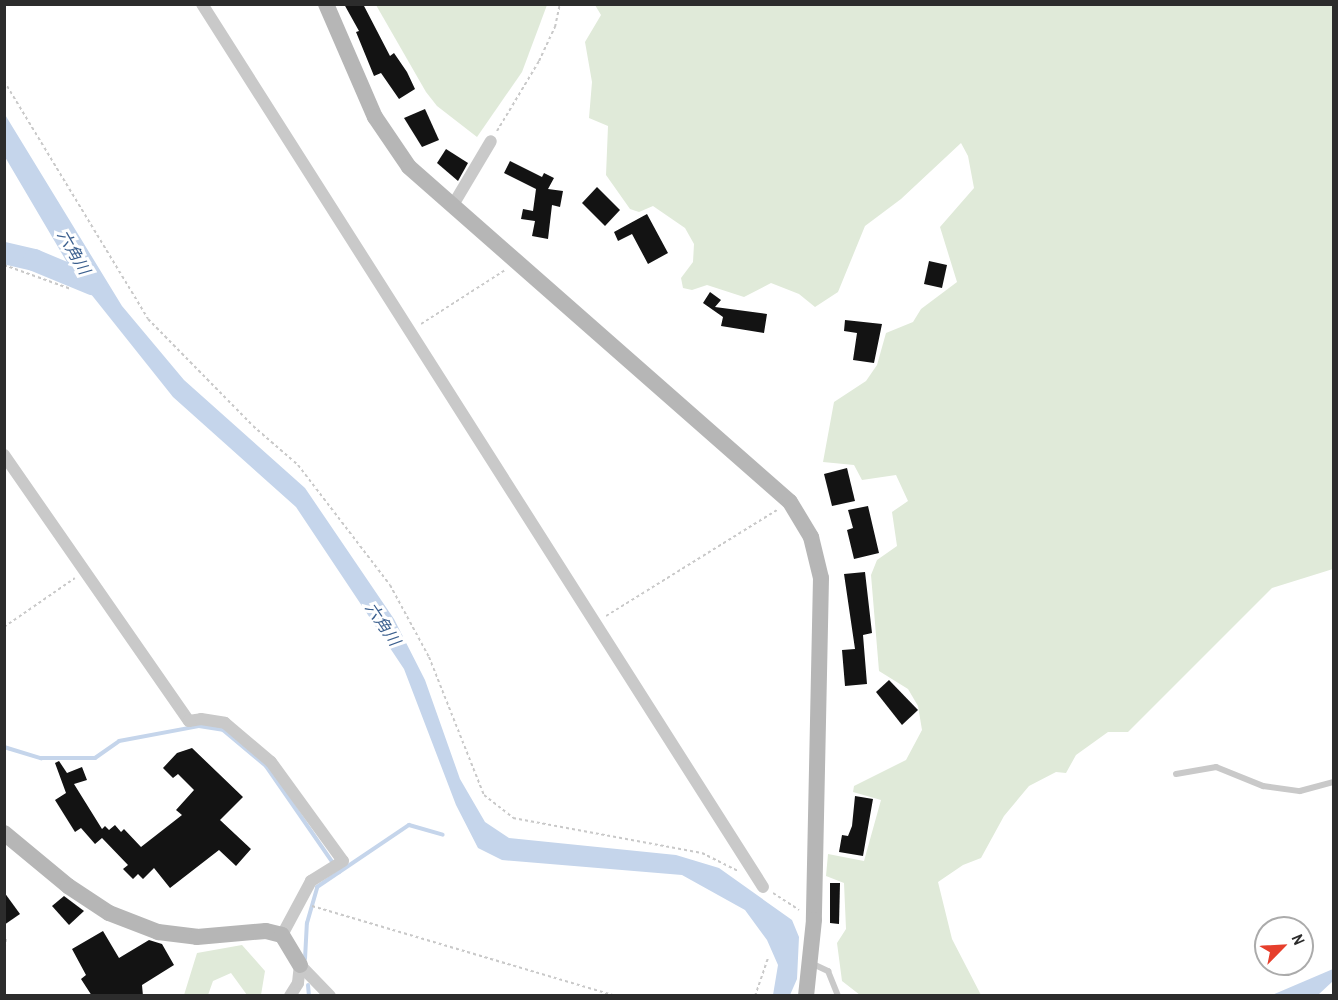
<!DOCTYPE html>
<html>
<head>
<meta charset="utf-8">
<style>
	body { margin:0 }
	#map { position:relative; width:1338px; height:1000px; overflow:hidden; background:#fff; font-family:"Archivo Narrow","Noto Sans JP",sans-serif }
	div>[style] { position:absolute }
	.green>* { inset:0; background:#e0ead9 }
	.water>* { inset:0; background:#c5d5eb }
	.stream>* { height:4px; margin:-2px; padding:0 2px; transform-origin:2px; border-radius:2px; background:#c5d5eb }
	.river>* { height:22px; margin:-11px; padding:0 11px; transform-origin:11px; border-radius:11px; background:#c5d5eb }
	.building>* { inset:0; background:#131313 }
	.path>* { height:2px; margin-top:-1px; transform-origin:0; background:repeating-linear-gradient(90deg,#c9c9c9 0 3px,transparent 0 6px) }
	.lane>* { height:6px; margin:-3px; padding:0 3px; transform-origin:3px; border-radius:3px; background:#c9c9c9 }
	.street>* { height:12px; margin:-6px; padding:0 6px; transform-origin:6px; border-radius:6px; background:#c9c9c9 }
	.secondary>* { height:16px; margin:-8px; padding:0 8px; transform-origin:8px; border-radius:8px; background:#b6b6b6 }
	span { translate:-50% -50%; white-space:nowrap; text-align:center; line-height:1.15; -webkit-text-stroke:6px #fff; paint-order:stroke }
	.water-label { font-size:16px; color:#3b5f8e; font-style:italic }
	.frame { position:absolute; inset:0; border:6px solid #2c2c2c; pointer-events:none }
	.north { position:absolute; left:1254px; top:916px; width:60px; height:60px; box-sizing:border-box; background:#fff; border:2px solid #ababab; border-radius:50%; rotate:66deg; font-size:16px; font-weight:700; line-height:24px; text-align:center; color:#2c2c2c }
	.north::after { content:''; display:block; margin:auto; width:21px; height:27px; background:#e63f2c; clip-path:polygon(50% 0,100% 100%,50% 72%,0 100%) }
</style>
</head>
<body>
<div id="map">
	<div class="green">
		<i style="clip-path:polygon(376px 5px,547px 5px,522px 72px,477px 137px,437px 106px,426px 92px)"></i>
		<i style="clip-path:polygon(595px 5px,1333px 5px,1333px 569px,1272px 588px,1128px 732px,1108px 732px,1076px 755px,1066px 773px,1056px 772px,1029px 786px,1004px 816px,981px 858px,963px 865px,938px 882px,952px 939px,981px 995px,860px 995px,842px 981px,837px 943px,846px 929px,844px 883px,826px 876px,828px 854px,864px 861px,881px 800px,853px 792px,854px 786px,906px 760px,922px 730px,918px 706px,908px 689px,879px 671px,871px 575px,877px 560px,897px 546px,892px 512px,908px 501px,896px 475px,862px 480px,854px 465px,823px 462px,834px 402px,866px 381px,877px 365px,886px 333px,913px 322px,921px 309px,957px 282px,940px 227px,974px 188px,968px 156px,961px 143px,901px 199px,865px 226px,838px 292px,815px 307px,799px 294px,771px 283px,744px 297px,707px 285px,692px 290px,683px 288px,681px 278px,693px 262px,694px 244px,685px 228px,653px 206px,639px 212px,630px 209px,606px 175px,608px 126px,589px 118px,592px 82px,585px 42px,601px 15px)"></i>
		<i style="clip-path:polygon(242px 945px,265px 971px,261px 995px,247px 995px,231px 973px,213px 981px,208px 995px,184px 995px,197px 953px)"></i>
	</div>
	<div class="water">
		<i style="clip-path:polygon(4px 113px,122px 306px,184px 380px,305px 488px,394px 619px,425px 680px,460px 779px,485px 822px,509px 838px,676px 855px,719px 868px,792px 920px,799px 937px,797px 979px,790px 995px,773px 995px,778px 965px,767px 940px,745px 910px,682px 875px,502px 860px,478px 848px,456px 805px,404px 669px,296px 507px,173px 397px,71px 269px,5px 157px)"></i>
		<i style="clip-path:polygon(1333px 969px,1333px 981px,1318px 995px,1272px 995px)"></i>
	</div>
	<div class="stream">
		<i style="left:4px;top:747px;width:39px;rotate:17deg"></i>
		<i style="left:41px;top:758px;width:54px"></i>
		<i style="left:95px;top:758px;width:29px;rotate:-35deg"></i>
		<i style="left:119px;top:741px;width:81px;rotate:-10.6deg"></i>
		<i style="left:199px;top:726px;width:24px;rotate:9deg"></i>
		<i style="left:223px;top:730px;width:56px;rotate:39.9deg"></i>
		<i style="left:266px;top:766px;width:129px;rotate:55.4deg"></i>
		<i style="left:305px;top:959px;width:36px;rotate:-87deg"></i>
		<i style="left:307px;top:923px;width:37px;rotate:-74deg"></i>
		<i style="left:317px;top:887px;width:111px;rotate:-34deg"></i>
		<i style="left:409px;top:825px;width:35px;rotate:16deg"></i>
		<i style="left:308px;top:985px;width:11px;rotate:85deg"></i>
	</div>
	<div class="river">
		<i style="left:4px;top:253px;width:31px;rotate:13deg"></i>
		<i style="left:34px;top:260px;width:63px;rotate:22.5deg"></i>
	</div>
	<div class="building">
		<i style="clip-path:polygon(344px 4px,363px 4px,390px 56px,394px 53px,407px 72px,415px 89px,399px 99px,381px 73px,374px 76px,356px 32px,359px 31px)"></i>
		<i style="clip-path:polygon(425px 109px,439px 140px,422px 147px,404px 118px)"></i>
		<i style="clip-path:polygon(446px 149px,468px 163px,458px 181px,437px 163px)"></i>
		<i style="clip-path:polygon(510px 161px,542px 177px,544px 173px,554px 178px,548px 189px,563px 191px,560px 207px,552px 205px,548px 239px,532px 236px,535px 221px,521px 219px,523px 209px,533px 211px,536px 189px,504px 173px)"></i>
		<i style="clip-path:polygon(597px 187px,620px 210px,605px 226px,582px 203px)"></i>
		<i style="clip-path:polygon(647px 214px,668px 253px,648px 264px,632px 234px,618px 241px,614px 232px)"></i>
		<i style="clip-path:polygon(929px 261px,947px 265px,942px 288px,924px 284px)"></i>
		<i style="clip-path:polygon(710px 292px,721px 300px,715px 307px,767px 314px,764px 333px,721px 326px,723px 317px,703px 303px)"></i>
		<i style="clip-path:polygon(845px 320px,882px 324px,874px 363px,853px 360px,857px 333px,844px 331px)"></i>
		<i style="clip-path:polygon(847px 468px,855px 501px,832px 506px,824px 474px)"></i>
		<i style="clip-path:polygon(868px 506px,879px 553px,854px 559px,847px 530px,853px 528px,848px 510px)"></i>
		<i style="clip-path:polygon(865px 572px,872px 633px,863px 635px,867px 684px,845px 686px,842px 650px,855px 649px,844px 574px)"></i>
		<i style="clip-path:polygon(889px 680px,918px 710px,902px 725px,876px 692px)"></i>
		<i style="clip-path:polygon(192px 748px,243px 797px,220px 820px,251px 849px,236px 866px,219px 850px,170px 888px,154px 868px,143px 879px,138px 874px,133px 879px,123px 869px,128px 865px,102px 838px,95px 844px,81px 828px,75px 832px,55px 800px,66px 793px,55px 763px,59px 761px,67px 773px,82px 767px,87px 780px,74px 784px,102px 829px,105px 826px,109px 830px,115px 825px,121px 832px,124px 829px,141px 847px,182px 815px,176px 810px,194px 790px,178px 774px,173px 778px,163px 768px,177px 753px)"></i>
		<i style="clip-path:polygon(855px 796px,873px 799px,863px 856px,839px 852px,842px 835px,848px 836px,852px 826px)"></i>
		<i style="clip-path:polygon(830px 883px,840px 883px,839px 924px,830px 923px)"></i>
		<i style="clip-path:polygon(4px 892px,20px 914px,4px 925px)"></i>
		<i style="clip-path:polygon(64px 896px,84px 911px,69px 925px,52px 906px)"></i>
		<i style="clip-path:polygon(103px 931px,119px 958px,149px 940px,162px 944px,174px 965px,142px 985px,143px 996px,92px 996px,81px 979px,86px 975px,72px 949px)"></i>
	</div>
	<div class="path">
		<i style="left:4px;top:81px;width:278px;rotate:58.8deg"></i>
		<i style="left:148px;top:319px;width:150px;rotate:45.5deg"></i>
		<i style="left:253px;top:426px;width:60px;rotate:40.9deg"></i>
		<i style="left:298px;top:465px;width:151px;rotate:52.5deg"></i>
		<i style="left:390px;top:585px;width:82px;rotate:61.6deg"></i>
		<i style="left:429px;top:657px;width:149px;rotate:68.3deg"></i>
		<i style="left:484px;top:795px;width:37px;rotate:38deg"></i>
		<i style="left:513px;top:818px;width:192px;rotate:10.5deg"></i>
		<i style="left:702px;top:853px;width:40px;rotate:26.6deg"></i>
		<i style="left:497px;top:131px;width:82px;rotate:-59deg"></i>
		<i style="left:539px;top:61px;width:38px;rotate:-65deg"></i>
		<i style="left:555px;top:27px;width:24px;rotate:-78deg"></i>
		<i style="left:4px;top:265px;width:71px;rotate:19.7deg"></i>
		<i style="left:421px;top:324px;width:100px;rotate:-32.7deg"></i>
		<i style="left:606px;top:616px;width:201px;rotate:-31.8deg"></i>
		<i style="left:4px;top:627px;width:86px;rotate:-34.6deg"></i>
		<i style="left:773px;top:893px;width:31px;rotate:33deg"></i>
		<i style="left:312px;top:906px;width:317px;rotate:16.5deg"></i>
		<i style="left:4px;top:954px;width:17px;rotate:-83deg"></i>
		<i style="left:755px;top:996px;width:40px;rotate:-71.1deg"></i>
	</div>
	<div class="lane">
		<i style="left:1176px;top:774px;width:41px;rotate:-9.9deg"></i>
		<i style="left:1216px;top:767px;width:51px;rotate:22deg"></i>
		<i style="left:1263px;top:786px;width:37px;rotate:8deg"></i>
		<i style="left:1300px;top:791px;width:35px;rotate:-15deg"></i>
		<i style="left:813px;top:964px;width:17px;rotate:25deg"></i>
		<i style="left:828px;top:971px;width:27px;rotate:68deg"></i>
	</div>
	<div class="street">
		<i style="left:202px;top:4px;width:1046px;rotate:57.57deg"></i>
		<i style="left:453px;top:205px;width:74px;rotate:-59.3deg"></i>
		<i style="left:4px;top:455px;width:324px;rotate:55.2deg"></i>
		<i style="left:189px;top:721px;width:12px;rotate:-9deg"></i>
		<i style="left:201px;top:719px;width:24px;rotate:9deg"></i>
		<i style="left:225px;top:723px;width:60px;rotate:40.3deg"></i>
		<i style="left:271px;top:762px;width:122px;rotate:54deg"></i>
		<i style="left:343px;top:861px;width:38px;rotate:148deg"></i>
		<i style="left:311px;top:881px;width:61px;rotate:118.2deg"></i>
		<i style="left:300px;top:965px;width:43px;rotate:45.9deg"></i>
		<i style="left:290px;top:996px;width:15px;rotate:-58deg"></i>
		<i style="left:298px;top:983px;width:18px;rotate:-84deg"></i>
	</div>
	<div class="secondary">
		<i style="left:326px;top:4px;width:123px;rotate:66.6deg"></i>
		<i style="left:375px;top:117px;width:60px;rotate:55.8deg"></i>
		<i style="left:409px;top:167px;width:507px;rotate:41.32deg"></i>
		<i style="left:790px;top:502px;width:41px;rotate:59deg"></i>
		<i style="left:811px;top:537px;width:42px;rotate:76.3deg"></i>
		<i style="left:821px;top:578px;width:342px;rotate:91.2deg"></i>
		<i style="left:814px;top:920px;width:76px;rotate:96deg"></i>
		<i style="left:4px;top:833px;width:83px;rotate:39.6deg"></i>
		<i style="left:68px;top:886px;width:49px;rotate:33.4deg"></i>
		<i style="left:109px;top:913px;width:53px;rotate:21.2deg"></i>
		<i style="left:158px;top:932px;width:39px;rotate:7deg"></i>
		<i style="left:197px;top:937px;width:69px;rotate:-5deg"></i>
		<i style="left:266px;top:931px;width:16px;rotate:14deg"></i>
		<i style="left:282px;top:935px;width:35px;rotate:59deg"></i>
	</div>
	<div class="water-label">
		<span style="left:74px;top:252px;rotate:60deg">六角川</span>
		<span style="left:383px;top:624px;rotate:56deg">六角川</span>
	</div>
	<div class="frame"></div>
	<div class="north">N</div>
</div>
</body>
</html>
